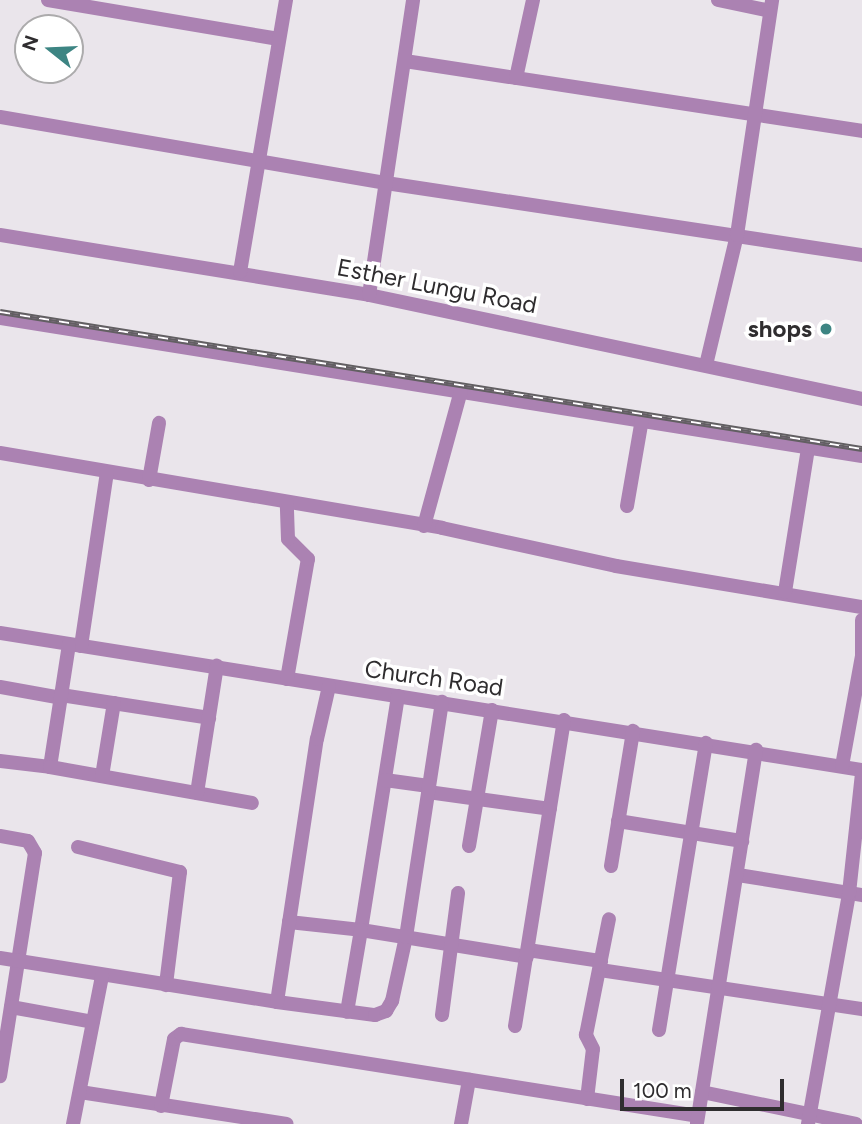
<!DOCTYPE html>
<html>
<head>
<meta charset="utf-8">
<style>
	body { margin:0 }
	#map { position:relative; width:862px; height:1124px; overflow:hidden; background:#eae5eb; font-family:Figtree,sans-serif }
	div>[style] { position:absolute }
	.minor>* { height:14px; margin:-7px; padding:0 7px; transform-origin:7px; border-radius:7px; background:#ab82b2 }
	.rail>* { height:6px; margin-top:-3px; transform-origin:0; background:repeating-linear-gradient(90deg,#fff 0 10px,#625f62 0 20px); box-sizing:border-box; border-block:2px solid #625f62 }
	.dots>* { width:19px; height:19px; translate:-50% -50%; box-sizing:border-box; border:4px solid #fff; border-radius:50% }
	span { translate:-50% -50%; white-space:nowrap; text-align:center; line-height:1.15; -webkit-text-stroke:7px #fff; paint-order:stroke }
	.street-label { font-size:24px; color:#2f2d2f }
	.poi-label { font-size:24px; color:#2f2d2f; font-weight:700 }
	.right { translate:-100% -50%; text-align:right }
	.north { position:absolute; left:14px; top:14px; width:70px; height:70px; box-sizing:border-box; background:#fff; border:2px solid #acabac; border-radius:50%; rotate:288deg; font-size:19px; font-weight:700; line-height:28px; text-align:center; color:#2f2d2f }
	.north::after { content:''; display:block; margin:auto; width:24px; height:32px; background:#3d8583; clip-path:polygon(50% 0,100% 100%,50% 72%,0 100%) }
	.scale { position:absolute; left:620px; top:1079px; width:164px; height:32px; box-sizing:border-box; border:4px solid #2f2d2f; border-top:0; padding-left:9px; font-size:21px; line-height:24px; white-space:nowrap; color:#2f2d2f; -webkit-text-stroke:5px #fff; paint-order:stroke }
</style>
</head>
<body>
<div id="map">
	<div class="minor">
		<i style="left:48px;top:0;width:234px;rotate:9.6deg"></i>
		<i style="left:718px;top:0;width:53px;rotate:11.9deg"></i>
		<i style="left:405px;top:61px;width:462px;rotate:8.7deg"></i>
		<i style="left:516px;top:78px;width:80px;rotate:-77.7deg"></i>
		<i style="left:0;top:117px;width:392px;rotate:9.7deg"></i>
		<i style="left:386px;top:183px;width:481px;rotate:8.6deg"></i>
		<i style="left:0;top:235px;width:374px;rotate:9.2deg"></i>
		<i style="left:369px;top:295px;width:504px;rotate:11.91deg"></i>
		<i style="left:240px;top:272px;width:276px;rotate:-80.4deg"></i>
		<i style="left:369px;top:295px;width:298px;rotate:-81.5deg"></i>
		<i style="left:0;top:318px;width:873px;rotate:9.1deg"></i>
		<i style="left:706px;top:365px;width:134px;rotate:-76.6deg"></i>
		<i style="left:737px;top:235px;width:238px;rotate:-81.5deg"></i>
		<i style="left:0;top:453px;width:448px;rotate:9.6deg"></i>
		<i style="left:442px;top:528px;width:178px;rotate:12.3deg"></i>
		<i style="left:616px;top:566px;width:249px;rotate:9.5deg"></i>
		<i style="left:149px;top:480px;width:58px;rotate:-80deg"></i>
		<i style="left:627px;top:506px;width:88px;rotate:-80.2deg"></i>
		<i style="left:424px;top:526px;width:140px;rotate:-74.7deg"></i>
		<i style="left:785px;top:592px;width:146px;rotate:-80.9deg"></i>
		<i style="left:862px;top:620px;width:35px;rotate:90deg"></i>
		<i style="left:0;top:633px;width:873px;rotate:9.03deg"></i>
		<i style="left:81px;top:646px;width:175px;rotate:-81.5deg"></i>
		<i style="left:287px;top:679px;width:122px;rotate:-80.1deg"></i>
		<i style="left:308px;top:559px;width:28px;rotate:-135deg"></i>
		<i style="left:288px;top:539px;width:37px;rotate:-92deg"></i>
		<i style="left:0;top:687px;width:62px;rotate:10.2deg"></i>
		<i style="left:61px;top:695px;width:150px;rotate:8.8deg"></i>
		<i style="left:398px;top:696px;width:237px;rotate:99deg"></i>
		<i style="left:361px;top:930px;width:168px;rotate:9.2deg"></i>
		<i style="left:0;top:761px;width:50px;rotate:6.8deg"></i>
		<i style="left:50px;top:767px;width:124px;rotate:-81.2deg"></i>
		<i style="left:842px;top:766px;width:112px;rotate:-79.7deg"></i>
		<i style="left:50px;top:767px;width:205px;rotate:10.1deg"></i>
		<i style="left:102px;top:776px;width:74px;rotate:-80.7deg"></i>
		<i style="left:385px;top:780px;width:44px;rotate:7.8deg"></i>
		<i style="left:428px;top:792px;width:123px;rotate:7.9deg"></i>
		<i style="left:197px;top:793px;width:129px;rotate:-81.1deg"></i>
		<i style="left:618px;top:821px;width:126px;rotate:9.2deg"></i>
		<i style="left:0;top:836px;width:28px;rotate:10deg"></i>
		<i style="left:28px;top:841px;width:14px;rotate:60deg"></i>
		<i style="left:35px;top:853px;width:226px;rotate:98.9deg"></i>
		<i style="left:469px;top:846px;width:138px;rotate:-80.4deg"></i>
		<i style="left:78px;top:847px;width:105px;rotate:13.8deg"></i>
		<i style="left:180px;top:872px;width:114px;rotate:97.1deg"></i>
		<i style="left:611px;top:866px;width:137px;rotate:-80.7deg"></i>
		<i style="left:738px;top:875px;width:126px;rotate:9.2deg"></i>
		<i style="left:289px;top:922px;width:72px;rotate:6.3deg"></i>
		<i style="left:361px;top:930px;width:83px;rotate:99.7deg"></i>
		<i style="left:528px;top:950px;width:74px;rotate:8.6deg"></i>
		<i style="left:0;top:958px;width:280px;rotate:9deg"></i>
		<i style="left:277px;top:1002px;width:99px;rotate:7.6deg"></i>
		<i style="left:375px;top:1015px;width:12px;rotate:-20deg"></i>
		<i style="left:386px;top:1011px;width:12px;rotate:-59deg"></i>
		<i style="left:392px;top:1001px;width:66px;rotate:-77.7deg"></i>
		<i style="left:406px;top:937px;width:238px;rotate:-81.3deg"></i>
		<i style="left:600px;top:970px;width:265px;rotate:8.5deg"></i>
		<i style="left:277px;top:1002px;width:266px;rotate:-81.4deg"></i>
		<i style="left:317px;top:739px;width:54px;rotate:-77.2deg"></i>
		<i style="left:11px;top:1007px;width:83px;rotate:10.4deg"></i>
		<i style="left:442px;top:1015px;width:123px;rotate:-82.5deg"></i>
		<i style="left:515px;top:1026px;width:310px;rotate:-80.9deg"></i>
		<i style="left:659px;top:1030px;width:291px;rotate:-80.7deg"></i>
		<i style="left:80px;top:1092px;width:209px;rotate:8.8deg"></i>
		<i style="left:702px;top:1092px;width:157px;rotate:11.7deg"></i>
		<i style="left:587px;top:1099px;width:50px;rotate:-83.2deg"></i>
		<i style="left:593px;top:1049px;width:16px;rotate:-117deg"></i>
		<i style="left:586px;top:1035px;width:118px;rotate:-78.8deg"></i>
		<i style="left:161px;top:1106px;width:68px;rotate:-79deg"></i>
		<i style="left:174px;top:1039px;width:9px;rotate:-36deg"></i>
		<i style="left:181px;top:1034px;width:523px;rotate:9.01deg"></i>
		<i style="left:697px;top:1123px;width:378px;rotate:-81deg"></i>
		<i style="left:73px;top:1124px;width:151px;rotate:-78.9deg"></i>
		<i style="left:461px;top:1124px;width:45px;rotate:-79.7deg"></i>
		<i style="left:808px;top:1124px;width:235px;rotate:-79.9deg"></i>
		<i style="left:849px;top:893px;width:120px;rotate:-83.8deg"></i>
	</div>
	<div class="rail">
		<i style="left:0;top:312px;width:873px;rotate:9.03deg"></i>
	</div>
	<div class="dots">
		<i style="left:826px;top:329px;background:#3d8583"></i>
	</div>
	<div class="street-label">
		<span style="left:437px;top:286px;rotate:11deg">Esther Lungu Road</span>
		<span style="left:434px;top:678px;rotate:8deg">Church Road</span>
	</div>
	<div class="poi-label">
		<span class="right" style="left:812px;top:329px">shops</span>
	</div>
	<div class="north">N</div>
	<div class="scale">100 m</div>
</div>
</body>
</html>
